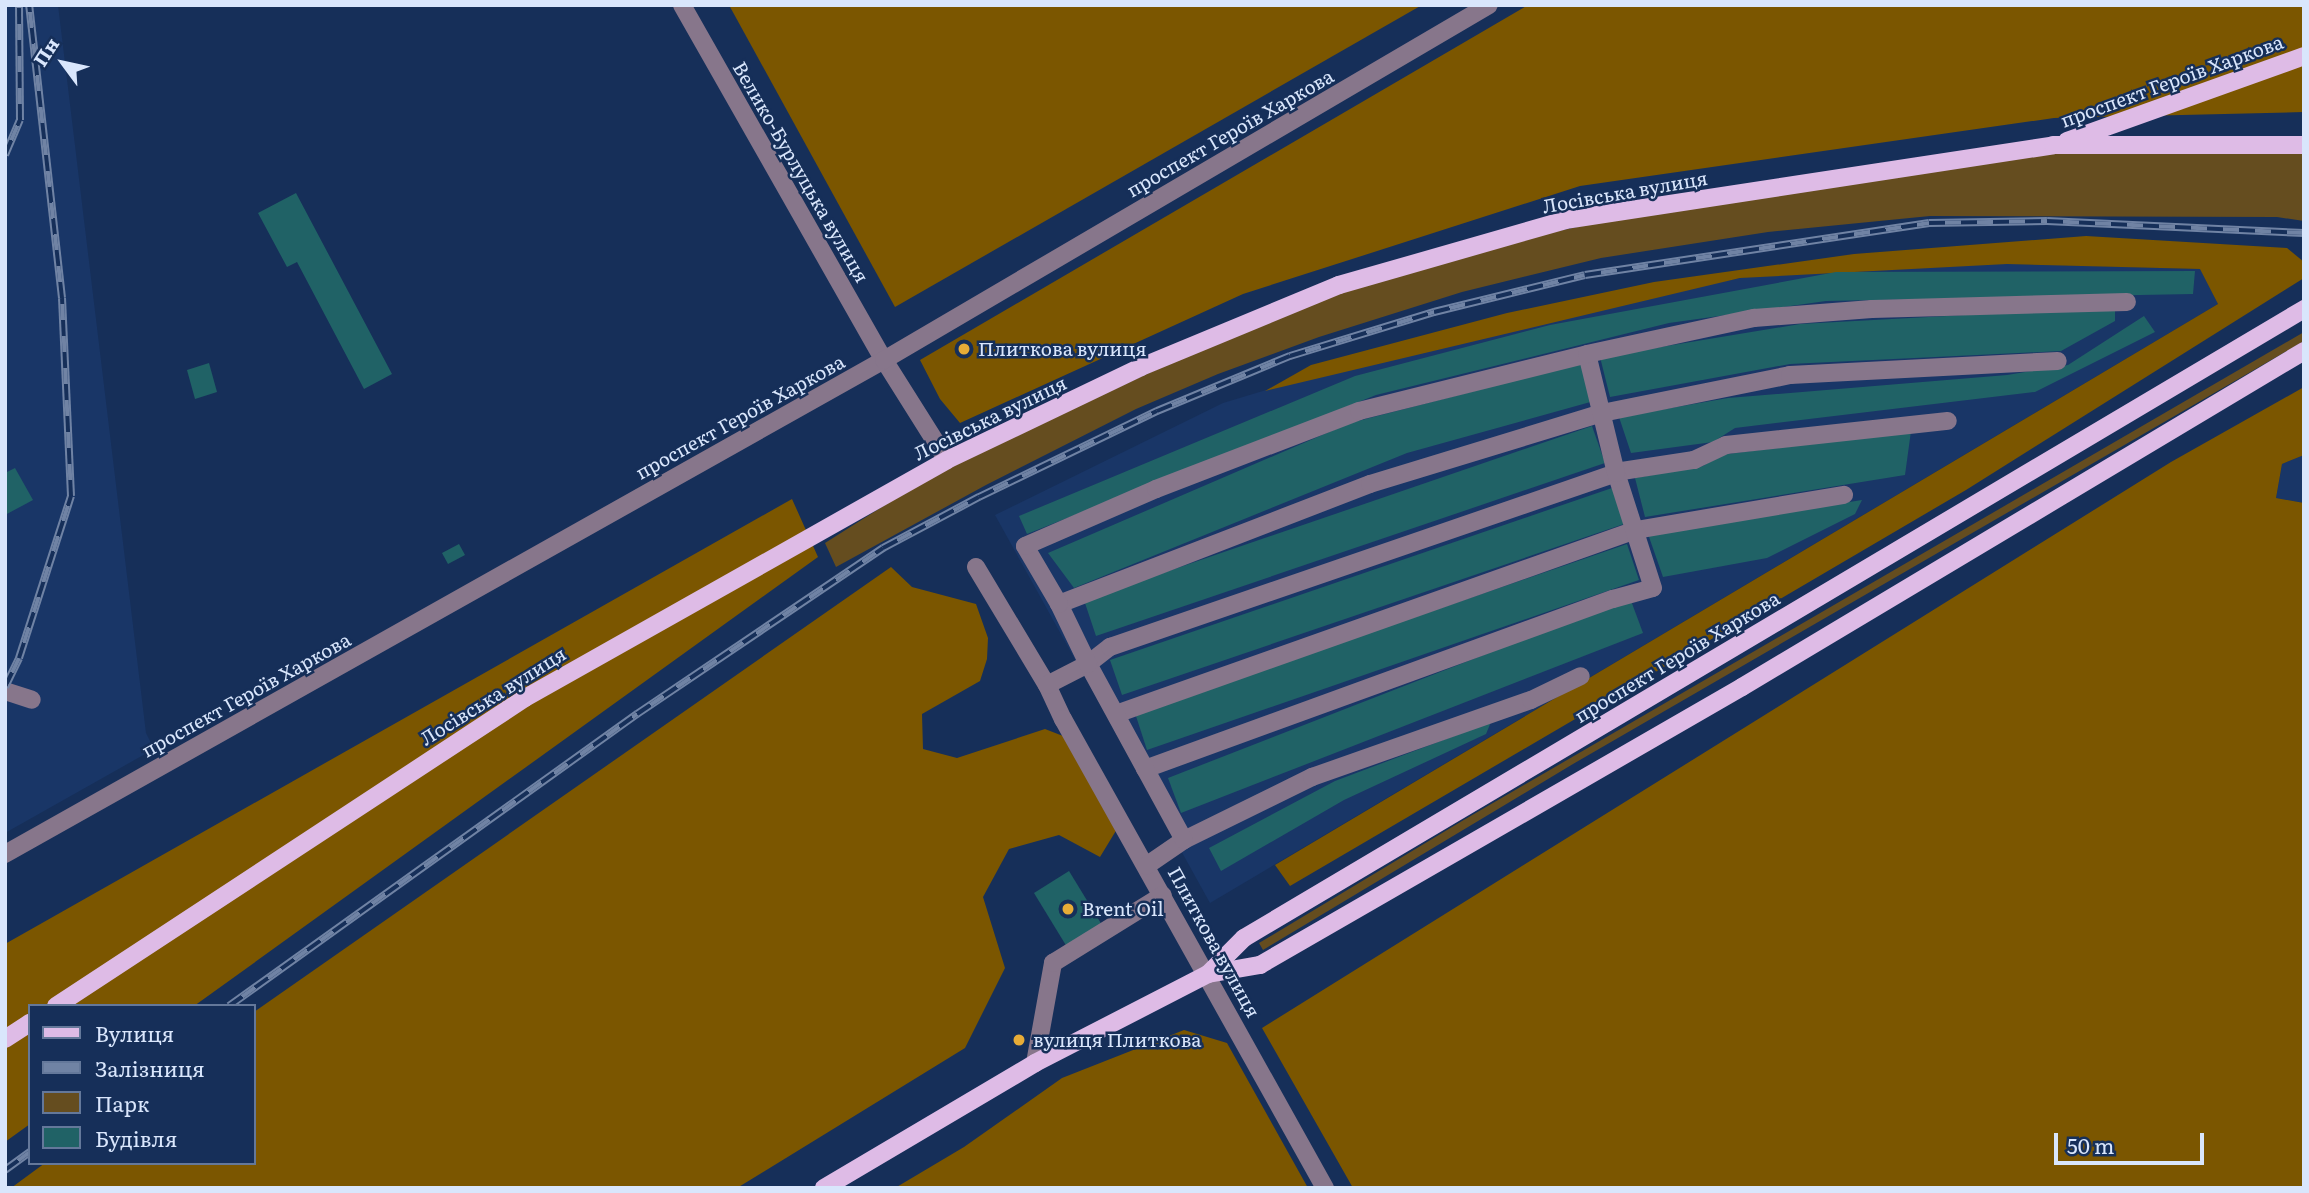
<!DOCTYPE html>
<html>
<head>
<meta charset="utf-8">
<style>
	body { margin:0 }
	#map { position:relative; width:2309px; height:1193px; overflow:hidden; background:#162f59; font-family:Literata,serif }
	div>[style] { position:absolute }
	.built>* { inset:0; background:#193667 }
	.green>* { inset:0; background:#654d1f }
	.forest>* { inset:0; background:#7b5600 }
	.building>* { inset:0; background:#206266 }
	.minor>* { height:18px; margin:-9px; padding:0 9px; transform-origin:9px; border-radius:9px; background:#87768b }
	.major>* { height:18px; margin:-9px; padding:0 9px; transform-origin:9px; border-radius:9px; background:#debbe6 }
	.rail>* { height:8px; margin-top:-4px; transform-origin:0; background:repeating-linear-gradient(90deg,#162f59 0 16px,#7083a4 0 32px); box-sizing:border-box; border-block:2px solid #7083a4 }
	.dots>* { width:19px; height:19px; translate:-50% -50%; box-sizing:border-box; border:4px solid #162f59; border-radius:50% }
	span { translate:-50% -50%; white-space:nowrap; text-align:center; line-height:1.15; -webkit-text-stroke:5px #162f59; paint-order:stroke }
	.street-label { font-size:19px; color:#d9e6fc }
	.poi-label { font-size:19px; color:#d9e6fc }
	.left { translate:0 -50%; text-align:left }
	.frame { position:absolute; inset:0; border:7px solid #d9e6fc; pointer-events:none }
	.legend { position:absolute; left:28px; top:1004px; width:228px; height:161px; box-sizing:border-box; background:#162f59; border:2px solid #64789a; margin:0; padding:9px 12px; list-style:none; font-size:21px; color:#d9e6fc }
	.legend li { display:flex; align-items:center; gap:14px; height:35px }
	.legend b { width:35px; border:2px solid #64789a }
	.north { position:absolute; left:28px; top:28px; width:70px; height:70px; -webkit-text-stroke:5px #162f59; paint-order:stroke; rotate:303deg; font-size:19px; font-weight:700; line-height:28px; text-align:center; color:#d9e6fc }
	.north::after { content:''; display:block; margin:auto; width:24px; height:32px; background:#d9e6fc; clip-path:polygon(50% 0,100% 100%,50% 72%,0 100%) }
	.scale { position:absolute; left:2054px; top:1133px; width:150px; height:32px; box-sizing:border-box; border:4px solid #d9e6fc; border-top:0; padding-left:9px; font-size:21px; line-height:24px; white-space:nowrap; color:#d9e6fc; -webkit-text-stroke:5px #162f59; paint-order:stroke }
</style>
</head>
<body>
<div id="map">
	<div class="built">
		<i style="clip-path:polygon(5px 5px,58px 5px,146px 733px,154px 749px,5px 833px)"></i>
		<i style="clip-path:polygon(1837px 259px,2201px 269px,2218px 304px,1210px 903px,995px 515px,1223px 403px,1443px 337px)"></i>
		<i style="clip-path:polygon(2304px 455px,2304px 503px,2276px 498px,2282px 464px)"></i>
	</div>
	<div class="green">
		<i style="clip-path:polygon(2137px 145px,2304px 151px,2304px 221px,2277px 217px,1930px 216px,1768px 232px,1601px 258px,1462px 292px,1319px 337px,1218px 374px,1136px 409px,986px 485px,836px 567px,825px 543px,923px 481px,1012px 437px,1213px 343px,1374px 275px,1516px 240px,1734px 194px,1994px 159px)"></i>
		<i style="clip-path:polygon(2304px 332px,2304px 341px,1573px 764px,1263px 950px,1259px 943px,1462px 821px)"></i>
	</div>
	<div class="forest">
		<i style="clip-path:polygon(729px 5px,1422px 5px,895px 307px)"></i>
		<i style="clip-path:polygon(1528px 5px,2304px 5px,2304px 112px,2054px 118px,1580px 186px,1243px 294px,960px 423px,940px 399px,920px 360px)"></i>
		<i style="clip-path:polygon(2086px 236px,2287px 248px,2304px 262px,2304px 278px,1966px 490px,1290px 886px,1275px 865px,2218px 304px,2200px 269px,2007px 264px,1740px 278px,1265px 391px,1311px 365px,1507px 313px,1654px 282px,1854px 254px)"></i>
		<i style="clip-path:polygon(2304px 387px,2304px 455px,2282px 464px,2276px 498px,2304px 503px,2304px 1188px,1353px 1188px,1262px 1028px,2171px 462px)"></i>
		<i style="clip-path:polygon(792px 499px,818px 557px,194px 1006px,30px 1006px,30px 1124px,5px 1142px,5px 944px)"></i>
		<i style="clip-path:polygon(891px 567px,912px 587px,976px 604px,988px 638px,987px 659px,980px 681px,922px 714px,923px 749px,957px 758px,1045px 729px,1063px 736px,1117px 829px,1100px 857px,1059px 835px,1009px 849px,983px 897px,1005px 968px,965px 1048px,737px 1188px,11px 1188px,45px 1163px,254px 1163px,254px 1012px)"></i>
		<i style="clip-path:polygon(1184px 1030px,1227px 1043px,1308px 1188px,895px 1188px,964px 1147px,1062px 1078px)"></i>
	</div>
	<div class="building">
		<i style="clip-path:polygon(296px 193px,392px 374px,364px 389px,297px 262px,287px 267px,258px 213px)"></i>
		<i style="clip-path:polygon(2195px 271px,2193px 294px,1826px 301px,1669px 323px,1376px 395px,1027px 534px,1019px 516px,1355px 376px,1550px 325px,1836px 272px)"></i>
		<i style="clip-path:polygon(2115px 307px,2115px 321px,2061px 351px,1790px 364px,1610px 397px,1600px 357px,1800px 324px)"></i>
		<i style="clip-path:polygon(2144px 316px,2155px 332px,2035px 392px,1735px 428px,1713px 442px,1631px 453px,1619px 417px,1728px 398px,2007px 375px,2068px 365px)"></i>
		<i style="clip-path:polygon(209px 363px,217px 392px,195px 399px,187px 370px)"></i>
		<i style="clip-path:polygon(1583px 363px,1594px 401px,1407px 453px,1074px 588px,1048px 553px,1350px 423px)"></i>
		<i style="clip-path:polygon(1592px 426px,1605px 463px,1096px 636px,1084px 600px)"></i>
		<i style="clip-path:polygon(1911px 431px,1905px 475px,1645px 517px,1635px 478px,1703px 466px,1720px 455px)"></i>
		<i style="clip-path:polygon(15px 468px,33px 500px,5px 515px,5px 473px)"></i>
		<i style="clip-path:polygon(1612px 488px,1624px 524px,1122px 695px,1110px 660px)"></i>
		<i style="clip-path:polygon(1862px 500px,1855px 514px,1767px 558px,1663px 577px,1648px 534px)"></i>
		<i style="clip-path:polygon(459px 544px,465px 555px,448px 564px,442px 553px)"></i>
		<i style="clip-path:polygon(1627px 544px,1639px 580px,1147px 750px,1135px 713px)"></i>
		<i style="clip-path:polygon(1630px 598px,1643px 633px,1181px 813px,1168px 778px)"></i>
		<i style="clip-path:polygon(1491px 722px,1486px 734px,1344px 800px,1221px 871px,1209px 848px,1335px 781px)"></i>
		<i style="clip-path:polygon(1069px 871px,1102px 925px,1067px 947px,1034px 893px)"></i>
	</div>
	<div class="minor">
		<i style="left:682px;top:5px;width:408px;rotate:60.4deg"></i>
		<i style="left:884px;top:360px;width:118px;rotate:57.8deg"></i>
		<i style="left:976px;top:567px;width:138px;rotate:59deg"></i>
		<i style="left:1047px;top:685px;width:38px;rotate:65deg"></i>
		<i style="left:1063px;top:719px;width:537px;rotate:60.81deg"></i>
		<i style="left:1059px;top:604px;width:333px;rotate:-21.1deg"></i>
		<i style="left:1370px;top:484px;width:243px;rotate:-17deg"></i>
		<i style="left:1602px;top:413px;width:192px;rotate:-11.4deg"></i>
		<i style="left:1790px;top:375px;width:268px;rotate:-3deg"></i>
		<i style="left:1047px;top:685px;width:46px;rotate:-27.1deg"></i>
		<i style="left:1088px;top:664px;width:28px;rotate:-38deg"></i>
		<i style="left:1110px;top:647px;width:541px;rotate:-18.97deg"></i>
		<i style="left:1622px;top:471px;width:73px;rotate:-8.7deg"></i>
		<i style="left:1694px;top:460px;width:35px;rotate:-25deg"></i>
		<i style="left:1726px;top:445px;width:223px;rotate:-6.2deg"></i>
		<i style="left:5px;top:691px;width:28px;rotate:18deg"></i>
		<i style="left:1116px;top:714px;width:552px;rotate:-19.49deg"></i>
		<i style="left:1636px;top:530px;width:211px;rotate:-9.6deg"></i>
		<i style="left:1145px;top:769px;width:498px;rotate:-20deg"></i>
		<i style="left:1613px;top:599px;width:41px;rotate:-15.4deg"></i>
		<i style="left:1653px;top:588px;width:121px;rotate:-107.8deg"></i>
		<i style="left:1616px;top:473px;width:122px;rotate:-103.7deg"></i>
		<i style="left:1184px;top:840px;width:143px;rotate:-26.2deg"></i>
		<i style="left:1312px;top:777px;width:232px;rotate:-19.4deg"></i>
		<i style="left:1531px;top:700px;width:55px;rotate:-25.6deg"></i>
		<i style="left:5px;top:854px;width:1008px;rotate:-29.34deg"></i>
		<i style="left:884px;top:360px;width:701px;rotate:-30.4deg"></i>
		<i style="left:1146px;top:866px;width:46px;rotate:-34.4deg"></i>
		<i style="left:1184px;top:840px;width:200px;rotate:-118.6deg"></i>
		<i style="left:1088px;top:664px;width:67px;rotate:-115.8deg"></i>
		<i style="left:1059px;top:604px;width:67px;rotate:-120.4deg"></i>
		<i style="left:1025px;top:546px;width:143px;rotate:-23.5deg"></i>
		<i style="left:1156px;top:489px;width:217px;rotate:-21deg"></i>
		<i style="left:1359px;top:411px;width:235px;rotate:-14deg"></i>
		<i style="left:1587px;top:354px;width:171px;rotate:-12.2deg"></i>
		<i style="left:1754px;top:318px;width:118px;rotate:-4.4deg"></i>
		<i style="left:1872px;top:309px;width:255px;rotate:-1.6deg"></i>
		<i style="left:1035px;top:1063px;width:102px;rotate:-79.8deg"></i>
		<i style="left:1053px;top:963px;width:129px;rotate:-31.7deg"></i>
	</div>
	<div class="major">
		<i style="left:2067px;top:141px;width:252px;rotate:-19.7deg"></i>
		<i style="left:1208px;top:974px;width:51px;rotate:-45deg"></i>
		<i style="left:1244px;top:938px;width:1233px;rotate:-30.68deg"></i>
		<i style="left:56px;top:1006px;width:561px;rotate:-33.29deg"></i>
		<i style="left:525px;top:698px;width:484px;rotate:-29.4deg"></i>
		<i style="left:947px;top:460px;width:215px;rotate:-25.6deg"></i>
		<i style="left:1141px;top:367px;width:214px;rotate:-22.5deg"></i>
		<i style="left:1339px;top:285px;width:235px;rotate:-16deg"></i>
		<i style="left:1565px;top:220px;width:494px;rotate:-8.7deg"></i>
		<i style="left:2053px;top:145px;width:251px"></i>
		<i style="left:5px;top:1039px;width:30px;rotate:-33deg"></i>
		<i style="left:824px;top:1188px;width:245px;rotate:-30.6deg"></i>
		<i style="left:1035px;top:1063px;width:195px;rotate:-27.2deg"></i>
		<i style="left:1208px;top:974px;width:53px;rotate:-9.8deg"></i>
		<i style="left:1260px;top:965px;width:556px;rotate:-29.97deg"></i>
		<i style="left:1742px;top:687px;width:655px;rotate:-30.87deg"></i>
	</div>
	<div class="rail">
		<i style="left:5px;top:155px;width:38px;rotate:-67deg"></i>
		<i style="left:20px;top:120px;width:115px;rotate:-90.5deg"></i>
		<i style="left:5px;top:687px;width:32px;rotate:-64deg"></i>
		<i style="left:19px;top:658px;width:170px;rotate:-72.2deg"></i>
		<i style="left:71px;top:496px;width:198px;rotate:-92.6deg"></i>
		<i style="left:62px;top:298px;width:295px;rotate:-96.4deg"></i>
		<i style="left:229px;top:1006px;width:502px;rotate:-35.59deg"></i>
		<i style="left:637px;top:714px;width:297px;rotate:-34deg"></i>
		<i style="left:883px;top:548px;width:109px;rotate:-28deg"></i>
		<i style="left:979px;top:497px;width:198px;rotate:-25.8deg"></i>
		<i style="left:1157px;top:411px;width:144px;rotate:-22.5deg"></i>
		<i style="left:1290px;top:356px;width:151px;rotate:-17deg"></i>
		<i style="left:1434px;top:312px;width:155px;rotate:-13.8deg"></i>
		<i style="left:1585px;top:275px;width:348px;rotate:-8.6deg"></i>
		<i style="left:1929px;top:223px;width:118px;rotate:-1deg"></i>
		<i style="left:2047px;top:221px;width:257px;rotate:2.7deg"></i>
		<i style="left:5px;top:1170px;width:31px;rotate:-36deg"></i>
	</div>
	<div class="dots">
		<i style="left:964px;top:349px;background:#e7ac37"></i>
		<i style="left:1068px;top:909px;background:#e7ac37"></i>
		<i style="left:1019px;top:1040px;background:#e7ac37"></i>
	</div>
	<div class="street-label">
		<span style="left:2172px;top:81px;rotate:-20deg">проспект Героїв Харкова</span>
		<span style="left:1230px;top:133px;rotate:-30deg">проспект Героїв Харкова</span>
		<span style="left:801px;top:172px;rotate:60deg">Велико-Бурлуцька вулиця</span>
		<span style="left:1625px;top:192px;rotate:-10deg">Лосівська вулиця</span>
		<span style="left:740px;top:417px;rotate:-29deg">проспект Героїв Харкова</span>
		<span style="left:990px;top:418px;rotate:-26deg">Лосівська вулиця</span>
		<span style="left:1677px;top:657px;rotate:-31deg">проспект Героїв Харкова</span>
		<span style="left:246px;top:695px;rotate:-29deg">проспект Героїв Харкова</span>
		<span style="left:493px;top:696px;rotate:-32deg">Лосівська вулиця</span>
		<span style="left:1214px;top:942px;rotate:61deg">Плиткова вулиця</span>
	</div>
	<div class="poi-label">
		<span class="left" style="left:978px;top:349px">Плиткова вулиця</span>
		<span class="left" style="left:1082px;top:909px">Brent Oil</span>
		<span class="left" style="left:1033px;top:1040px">вулиця Плиткова</span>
	</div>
	<div class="frame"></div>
	<ul class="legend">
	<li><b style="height:9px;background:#debbe6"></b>Вулиця</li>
	<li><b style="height:9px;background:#7083a4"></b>Залізниця</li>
	<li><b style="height:19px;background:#654d1f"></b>Парк</li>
	<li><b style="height:19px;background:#206266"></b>Будівля</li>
	</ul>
	<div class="north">Пн</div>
	<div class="scale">50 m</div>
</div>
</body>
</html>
